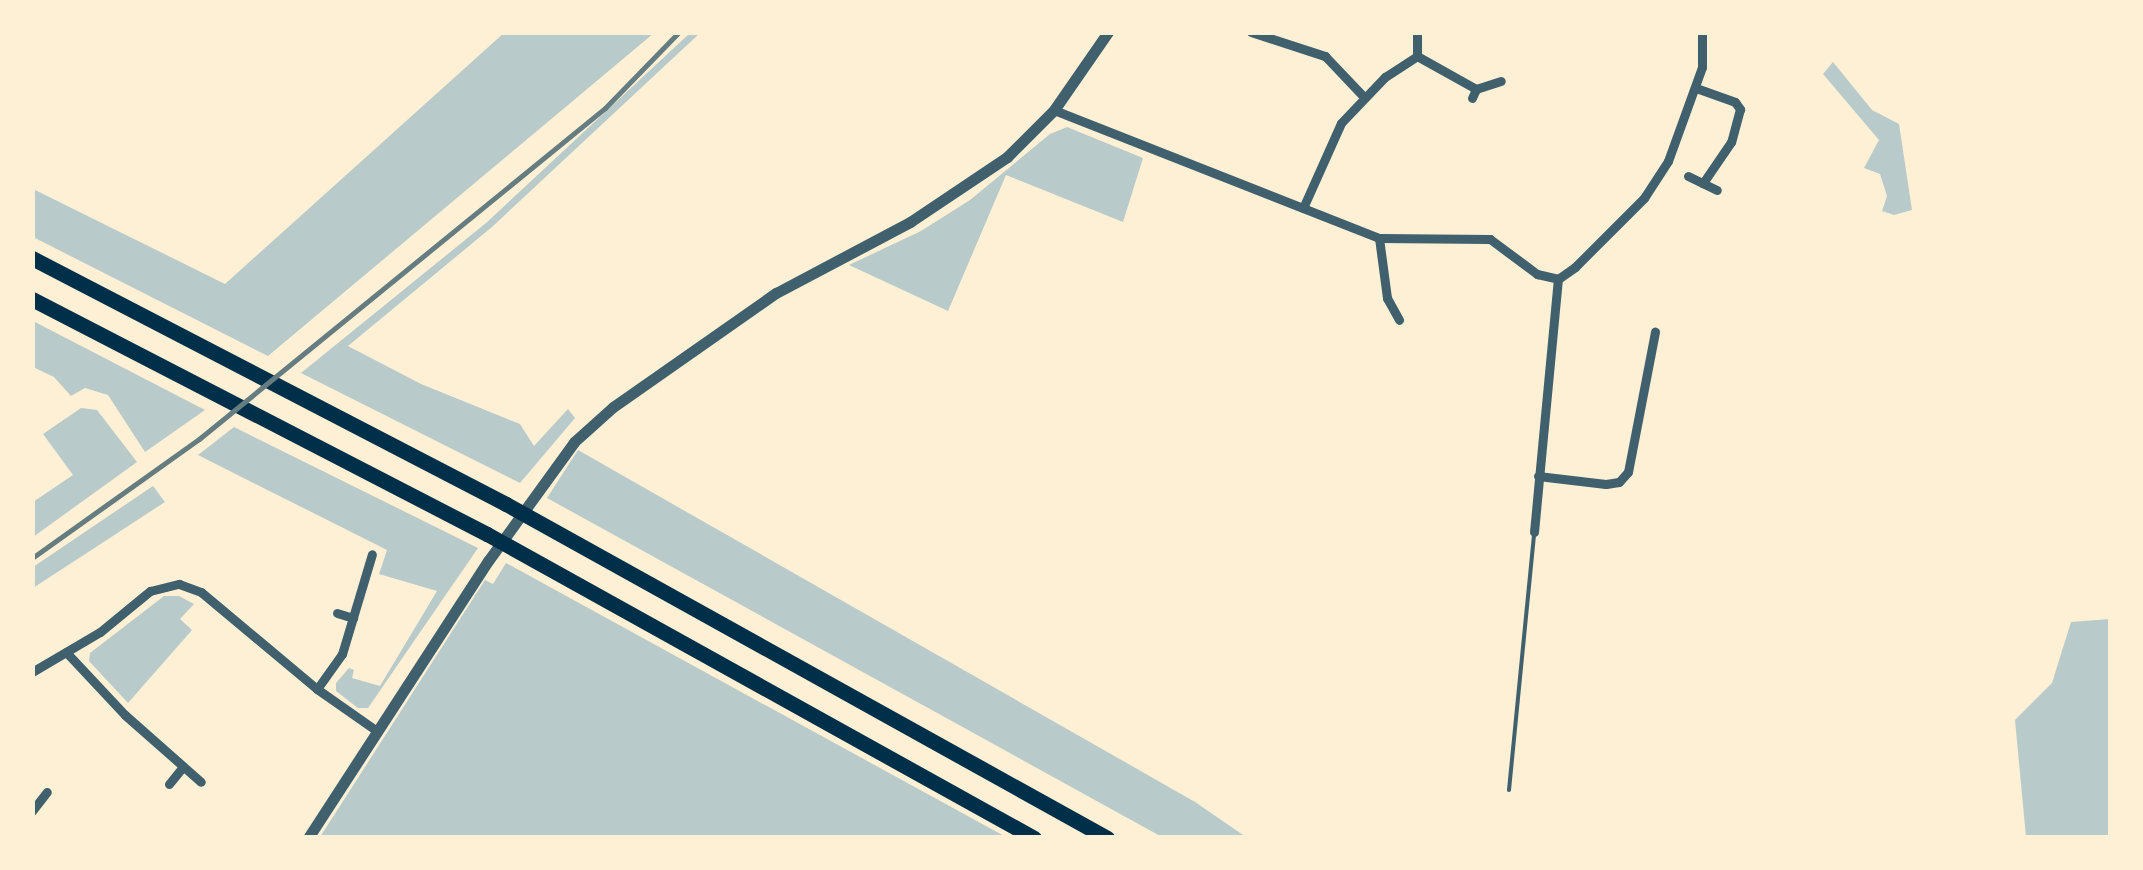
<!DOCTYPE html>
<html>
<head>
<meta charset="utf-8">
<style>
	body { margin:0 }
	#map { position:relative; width:2143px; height:870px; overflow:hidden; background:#fdf0d5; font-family:Overpass,sans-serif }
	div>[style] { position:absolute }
	.green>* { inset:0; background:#b9caca }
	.service>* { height:4px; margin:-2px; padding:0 2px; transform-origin:2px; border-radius:2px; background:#3f606c }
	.minor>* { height:9px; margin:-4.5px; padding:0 4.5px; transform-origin:4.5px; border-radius:4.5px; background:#3f606c }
	.tertiary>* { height:11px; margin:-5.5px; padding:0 5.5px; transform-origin:5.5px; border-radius:5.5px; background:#3f606c }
	.motorway>* { height:15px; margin:-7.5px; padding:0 7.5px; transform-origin:7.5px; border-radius:7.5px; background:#003049 }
	.rail>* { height:5px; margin:-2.5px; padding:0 2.5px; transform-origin:2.5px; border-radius:2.5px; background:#657d81 }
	span { translate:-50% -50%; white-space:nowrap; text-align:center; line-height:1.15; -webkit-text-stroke:8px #fdf0d5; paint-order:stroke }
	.frame { position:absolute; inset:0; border:35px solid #fdf0d5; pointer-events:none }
</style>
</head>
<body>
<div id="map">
	<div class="green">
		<i style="clip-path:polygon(505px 32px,654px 33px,268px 356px,33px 237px,33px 189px,225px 284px)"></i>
		<i style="clip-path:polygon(690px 33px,700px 33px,492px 227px,348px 346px,421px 384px,520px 424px,534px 446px,568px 409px,575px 418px,520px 483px,301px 373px,486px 223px)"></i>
		<i style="clip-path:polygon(1833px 62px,1872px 110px,1899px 124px,1912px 210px,1894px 215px,1882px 211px,1887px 196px,1880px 174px,1864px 168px,1879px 140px,1823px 74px)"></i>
		<i style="clip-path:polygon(1067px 127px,1143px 158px,1123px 222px,1006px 175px,948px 311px,849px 265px,921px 231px,970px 200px,1050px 134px)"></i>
		<i style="clip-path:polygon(33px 321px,205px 410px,145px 452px,108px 395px,85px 388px,71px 396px,54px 377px,33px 367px)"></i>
		<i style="clip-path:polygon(81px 408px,97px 410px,137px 462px,33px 537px,33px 502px,73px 475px,43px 434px)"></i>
		<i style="clip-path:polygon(234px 427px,478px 548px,368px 708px,358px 708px,336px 691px,336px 683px,349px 668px,354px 670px,352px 678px,380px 686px,437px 591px,379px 574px,387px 550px,198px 455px)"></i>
		<i style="clip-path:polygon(578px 450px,1195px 802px,1246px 837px,1162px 837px,547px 498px)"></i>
		<i style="clip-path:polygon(153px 486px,165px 502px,33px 588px,33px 567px)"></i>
		<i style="clip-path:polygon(506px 563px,1006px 837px,320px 837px,485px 580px,493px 584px)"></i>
		<i style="clip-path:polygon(164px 596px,179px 596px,194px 604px,180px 619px,192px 630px,128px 703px,89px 661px,90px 653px)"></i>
		<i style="clip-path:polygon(2110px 619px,2110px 837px,2026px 837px,2015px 720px,2052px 683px,2071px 622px)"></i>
	</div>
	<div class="service">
		<i style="left:1509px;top:790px;width:255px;rotate:-84.4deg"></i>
	</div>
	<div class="minor">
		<i style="left:1251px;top:32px;width:78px;rotate:18deg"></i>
		<i style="left:1325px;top:56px;width:57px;rotate:46.4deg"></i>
		<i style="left:1417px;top:56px;width:68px;rotate:29.2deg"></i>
		<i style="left:1696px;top:88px;width:41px;rotate:19.7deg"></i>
		<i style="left:1735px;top:102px;width:9px;rotate:54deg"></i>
		<i style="left:1740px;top:109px;width:34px;rotate:105deg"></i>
		<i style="left:1731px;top:142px;width:50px;rotate:124.3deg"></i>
		<i style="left:1472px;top:98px;width:10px;rotate:-66deg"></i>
		<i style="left:1476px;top:89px;width:26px;rotate:-18deg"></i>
		<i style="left:1054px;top:110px;width:349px;rotate:21.5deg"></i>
		<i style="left:1379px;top:238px;width:111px;rotate:0.5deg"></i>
		<i style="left:1490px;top:239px;width:59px;rotate:36.7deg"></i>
		<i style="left:1537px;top:274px;width:22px;rotate:13deg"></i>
		<i style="left:1558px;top:279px;width:21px;rotate:-35deg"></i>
		<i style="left:1575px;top:267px;width:98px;rotate:-45deg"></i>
		<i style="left:1644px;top:198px;width:44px;rotate:-57deg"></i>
		<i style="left:1668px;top:161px;width:100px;rotate:-70.1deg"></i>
		<i style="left:1702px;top:67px;width:35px;rotate:-90deg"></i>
		<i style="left:1688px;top:176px;width:32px;rotate:26deg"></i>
		<i style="left:1303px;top:208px;width:93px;rotate:-65.9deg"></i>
		<i style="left:1341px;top:123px;width:64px;rotate:-46.3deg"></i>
		<i style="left:1385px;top:77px;width:38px;rotate:-33deg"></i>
		<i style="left:1417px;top:56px;width:24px;rotate:-90deg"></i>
		<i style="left:1379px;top:238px;width:61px;rotate:82.4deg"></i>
		<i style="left:1387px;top:298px;width:25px;rotate:61deg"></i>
		<i style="left:1538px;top:476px;width:68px;rotate:6.7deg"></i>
		<i style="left:1606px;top:484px;width:13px;rotate:-9deg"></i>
		<i style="left:1619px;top:482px;width:13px;rotate:-48deg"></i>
		<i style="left:1628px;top:472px;width:143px;rotate:-79.1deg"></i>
		<i style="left:1534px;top:532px;width:254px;rotate:-84.6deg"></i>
		<i style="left:337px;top:613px;width:17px;rotate:17deg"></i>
		<i style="left:66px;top:652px;width:86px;rotate:46.9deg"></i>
		<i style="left:125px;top:715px;width:101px;rotate:41.4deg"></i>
		<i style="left:32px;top:672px;width:79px;rotate:-30.5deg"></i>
		<i style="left:100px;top:632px;width:65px;rotate:-39.4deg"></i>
		<i style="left:150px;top:591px;width:30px;rotate:-14deg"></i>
		<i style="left:179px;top:584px;width:23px;rotate:20deg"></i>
		<i style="left:201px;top:592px;width:151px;rotate:39.9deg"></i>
		<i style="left:317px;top:689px;width:73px;rotate:35deg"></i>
		<i style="left:317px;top:689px;width:43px;rotate:-54.5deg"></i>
		<i style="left:342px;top:654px;width:104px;rotate:-73.3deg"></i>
		<i style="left:169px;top:784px;width:22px;rotate:-51deg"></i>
		<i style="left:32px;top:811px;width:24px;rotate:-52deg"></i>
	</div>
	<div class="tertiary">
		<i style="left:308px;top:838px;width:330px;rotate:-57deg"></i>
		<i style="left:488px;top:561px;width:147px;rotate:-54.1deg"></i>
		<i style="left:574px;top:442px;width:52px;rotate:-41.9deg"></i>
		<i style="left:613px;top:407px;width:199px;rotate:-35deg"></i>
		<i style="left:776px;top:293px;width:152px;rotate:-27.9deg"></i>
		<i style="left:910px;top:222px;width:117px;rotate:-33.8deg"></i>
		<i style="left:1007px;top:157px;width:66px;rotate:-45deg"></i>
		<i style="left:1054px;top:110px;width:95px;rotate:-55.3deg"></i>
	</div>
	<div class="motorway">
		<i style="left:32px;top:258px;width:534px;rotate:27.43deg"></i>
		<i style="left:506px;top:504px;width:688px;rotate:29.06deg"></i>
		<i style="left:32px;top:299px;width:512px;rotate:27.32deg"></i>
		<i style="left:487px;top:534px;width:626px;rotate:29.06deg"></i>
	</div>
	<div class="rail">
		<i style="left:32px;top:558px;width:205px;rotate:-35.5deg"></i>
		<i style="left:199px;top:439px;width:524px;rotate:-39.19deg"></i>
		<i style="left:605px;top:108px;width:106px;rotate:-45.8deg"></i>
	</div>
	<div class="frame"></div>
</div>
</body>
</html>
